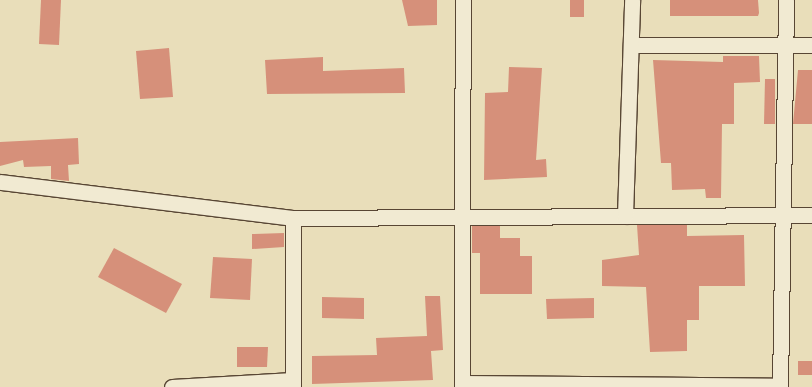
<!DOCTYPE html>
<html>
<head>
<meta charset="utf-8">
<style>
	body { margin:0 }
	#map { position:relative; width:812px; height:387px; overflow:hidden; background:#e9deba; font-family:"IM FELL French Canon",serif }
	div>[style] { position:absolute }
	.building>* { inset:0; background:#d6907a }
	.roads { filter:drop-shadow(1px 0 #584634) drop-shadow(-1px 0 #584634) drop-shadow(0 1px #584634) drop-shadow(0 -1px #584634) }
	.minor>* { height:15px; margin:-7.5px; padding:0 7.5px; transform-origin:7.5px; border-radius:7.5px; background:#f1ead2 }
	span { translate:-50% -50%; white-space:nowrap; text-align:center; line-height:1.15; -webkit-text-stroke:4.5px #f1ead2; paint-order:stroke }
</style>
</head>
<body>
<div id="map">
	<div class="building">
		<i style="clip-path:polygon(41px 0,61px 0,59px 45px,39px 44px)"></i>
		<i style="clip-path:polygon(402px 0,437px 0,437px 25px,408px 26px)"></i>
		<i style="clip-path:polygon(570px 0,584px 0,584px 17px,570px 17px)"></i>
		<i style="clip-path:polygon(670px 0,758px 0,759px 13px,758px 16px,670px 16px)"></i>
		<i style="clip-path:polygon(169px 48px,173px 97px,140px 99px,136px 51px)"></i>
		<i style="clip-path:polygon(723px 56px,759px 56px,760px 82px,734px 83px,734px 124px,722px 124px,721px 198px,706px 198px,705px 189px,672px 190px,671px 163px,661px 163px,653px 60px,723px 62px)"></i>
		<i style="clip-path:polygon(323px 57px,323px 71px,404px 68px,405px 93px,267px 94px,265px 60px)"></i>
		<i style="clip-path:polygon(509px 67px,542px 68px,536px 160px,546px 159px,547px 177px,484px 180px,485px 93px,508px 92px)"></i>
		<i style="clip-path:polygon(798px 70px,812px 70px,812px 124px,793px 124px)"></i>
		<i style="clip-path:polygon(765px 79px,775px 79px,775px 124px,764px 124px)"></i>
		<i style="clip-path:polygon(78px 138px,79px 164px,68px 165px,69px 181px,51px 179px,51px 166px,24px 167px,23px 160px,0 166px,0 142px)"></i>
		<i style="clip-path:polygon(637px 225px,687px 225px,687px 236px,744px 235px,745px 286px,699px 286px,699px 320px,687px 320px,687px 351px,650px 352px,646px 287px,602px 286px,602px 260px,639px 255px)"></i>
		<i style="clip-path:polygon(472px 226px,500px 226px,500px 238px,520px 238px,520px 256px,532px 256px,532px 294px,480px 294px,480px 253px,472px 253px)"></i>
		<i style="clip-path:polygon(284px 233px,284px 247px,252px 249px,252px 234px)"></i>
		<i style="clip-path:polygon(114px 248px,182px 284px,166px 313px,98px 277px)"></i>
		<i style="clip-path:polygon(213px 257px,252px 259px,250px 300px,210px 298px)"></i>
		<i style="clip-path:polygon(425px 296px,440px 296px,443px 350px,431px 351px,433px 380px,312px 384px,312px 356px,377px 355px,376px 338px,427px 336px)"></i>
		<i style="clip-path:polygon(322px 297px,364px 298px,364px 319px,322px 318px)"></i>
		<i style="clip-path:polygon(594px 298px,594px 318px,547px 319px,546px 299px)"></i>
		<i style="clip-path:polygon(237px 347px,268px 347px,267px 367px,237px 367px)"></i>
		<i style="clip-path:polygon(798px 361px,812px 361px,812px 375px,798px 375px)"></i>
	</div>
	<div class="roads">
		<div class="minor">
			<i style="left:631px;top:45px;width:181px"></i>
			<i style="left:0;top:182px;width:295px;rotate:7deg"></i>
			<i style="left:293px;top:218px;width:519px;rotate:-0.33deg"></i>
			<i style="left:625px;top:216px;width:216px;rotate:-88.1deg"></i>
			<i style="left:462px;top:383px;width:318px;rotate:0.5deg"></i>
			<i style="left:172px;top:387px;width:121px;rotate:-3.3deg"></i>
			<i style="left:293px;top:387px;width:169px;rotate:-90deg"></i>
			<i style="left:462px;top:387px;width:387px;rotate:-89.9deg"></i>
			<i style="left:780px;top:387px;width:387px;rotate:-89.1deg"></i>
		</div>
	</div>
</div>
</body>
</html>
